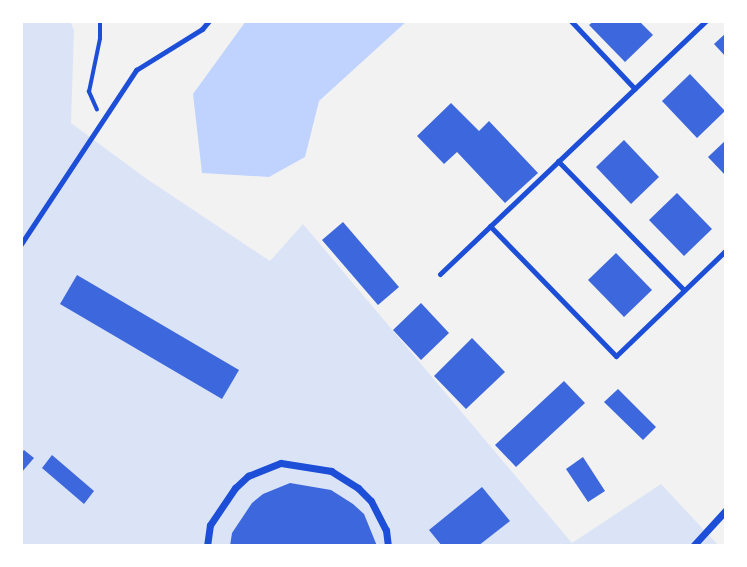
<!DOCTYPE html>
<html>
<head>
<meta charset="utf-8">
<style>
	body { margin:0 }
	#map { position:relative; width:747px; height:567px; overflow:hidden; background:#f2f2f2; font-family:Figtree,sans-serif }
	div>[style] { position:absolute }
	.green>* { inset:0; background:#dbe4f7 }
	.water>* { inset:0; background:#bfd3fe }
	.building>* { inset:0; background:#3d67dc }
	.path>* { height:3.5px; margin:-1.75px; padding:0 1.75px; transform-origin:1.75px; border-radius:1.75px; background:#1d4ed8 }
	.service>* { height:5px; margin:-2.5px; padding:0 2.5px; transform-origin:2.5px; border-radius:2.5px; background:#1d4ed8 }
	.minor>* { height:7px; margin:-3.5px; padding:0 3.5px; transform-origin:3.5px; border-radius:3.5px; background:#1d4ed8 }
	span { translate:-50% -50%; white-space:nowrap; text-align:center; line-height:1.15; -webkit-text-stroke:6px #fff; paint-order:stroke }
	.frame { position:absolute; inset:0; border:23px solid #fff; pointer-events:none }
</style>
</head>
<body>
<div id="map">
	<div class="green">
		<i style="clip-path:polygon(21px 21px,70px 21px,74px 30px,71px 123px,144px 177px,270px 261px,303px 224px,572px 543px,661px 484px,719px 546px,21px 546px)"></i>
	</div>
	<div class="water">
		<i style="clip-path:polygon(246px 21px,407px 21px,319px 101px,305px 157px,269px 177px,202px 173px,193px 94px)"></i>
	</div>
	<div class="building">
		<i style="clip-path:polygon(594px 21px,639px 21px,653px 35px,625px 62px,589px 25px)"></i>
		<i style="clip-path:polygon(726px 33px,726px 57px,714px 44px)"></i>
		<i style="clip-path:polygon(690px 74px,725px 111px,697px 138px,662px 101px)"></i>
		<i style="clip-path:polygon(451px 103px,479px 131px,489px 121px,538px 173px,505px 203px,457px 152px,444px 164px,417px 136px)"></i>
		<i style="clip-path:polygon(624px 140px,659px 177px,631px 204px,596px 167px)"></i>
		<i style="clip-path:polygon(726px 140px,726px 176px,708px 157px)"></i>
		<i style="clip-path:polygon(677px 193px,712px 229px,684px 256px,649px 220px)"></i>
		<i style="clip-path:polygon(343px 222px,399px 287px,378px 305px,322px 240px)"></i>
		<i style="clip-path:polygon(616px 253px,652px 290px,624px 317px,588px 280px)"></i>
		<i style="clip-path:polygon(77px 275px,239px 370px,222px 399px,60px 304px)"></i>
		<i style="clip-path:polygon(421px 303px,449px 333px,421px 360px,393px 330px)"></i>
		<i style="clip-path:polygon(472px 338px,505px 372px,466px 409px,434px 376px)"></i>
		<i style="clip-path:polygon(564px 381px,585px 403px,516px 467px,495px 445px)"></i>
		<i style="clip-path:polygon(618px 389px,656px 427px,643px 440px,604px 402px)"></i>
		<i style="clip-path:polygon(24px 450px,34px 458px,21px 473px,21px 453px)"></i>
		<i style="clip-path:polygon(52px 455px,94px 491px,84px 504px,42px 468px)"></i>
		<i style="clip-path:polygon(583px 457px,605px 491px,588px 502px,566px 469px)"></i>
		<i style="clip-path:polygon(290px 483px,331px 490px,353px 504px,364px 514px,377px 546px,230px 546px,232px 533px,252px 503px,263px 494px)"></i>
		<i style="clip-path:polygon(482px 487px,510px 521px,478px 546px,442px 546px,429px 530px)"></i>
	</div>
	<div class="path">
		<i style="left:97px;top:110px;width:20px;rotate:-114deg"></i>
		<i style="left:89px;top:92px;width:54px;rotate:-78.3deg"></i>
		<i style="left:100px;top:39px;width:18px;rotate:-90deg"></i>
	</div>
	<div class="service">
		<i style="left:571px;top:21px;width:93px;rotate:46.7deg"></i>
		<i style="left:558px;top:161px;width:180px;rotate:45.7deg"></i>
		<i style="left:490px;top:226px;width:181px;rotate:45.9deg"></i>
		<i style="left:616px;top:356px;width:153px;rotate:-43.9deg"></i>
		<i style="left:21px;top:244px;width:209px;rotate:-56.5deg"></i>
		<i style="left:136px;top:70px;width:78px;rotate:-31.8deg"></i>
		<i style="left:202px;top:29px;width:11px;rotate:-49deg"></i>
		<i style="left:440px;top:274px;width:367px;rotate:-43.6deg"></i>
	</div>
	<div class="minor">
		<i style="left:207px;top:546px;width:21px;rotate:-82deg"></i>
		<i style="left:210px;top:525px;width:45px;rotate:-56deg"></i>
		<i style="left:235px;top:488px;width:18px;rotate:-43deg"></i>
		<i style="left:248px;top:476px;width:35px;rotate:-22deg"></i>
		<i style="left:281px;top:463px;width:51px;rotate:9.1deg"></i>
		<i style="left:331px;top:471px;width:32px;rotate:32deg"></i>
		<i style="left:358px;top:488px;width:18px;rotate:45deg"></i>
		<i style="left:371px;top:501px;width:33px;rotate:63deg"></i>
		<i style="left:386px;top:530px;width:16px;rotate:83deg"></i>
		<i style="left:693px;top:546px;width:49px;rotate:-47.5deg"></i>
	</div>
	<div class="frame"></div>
</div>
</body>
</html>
